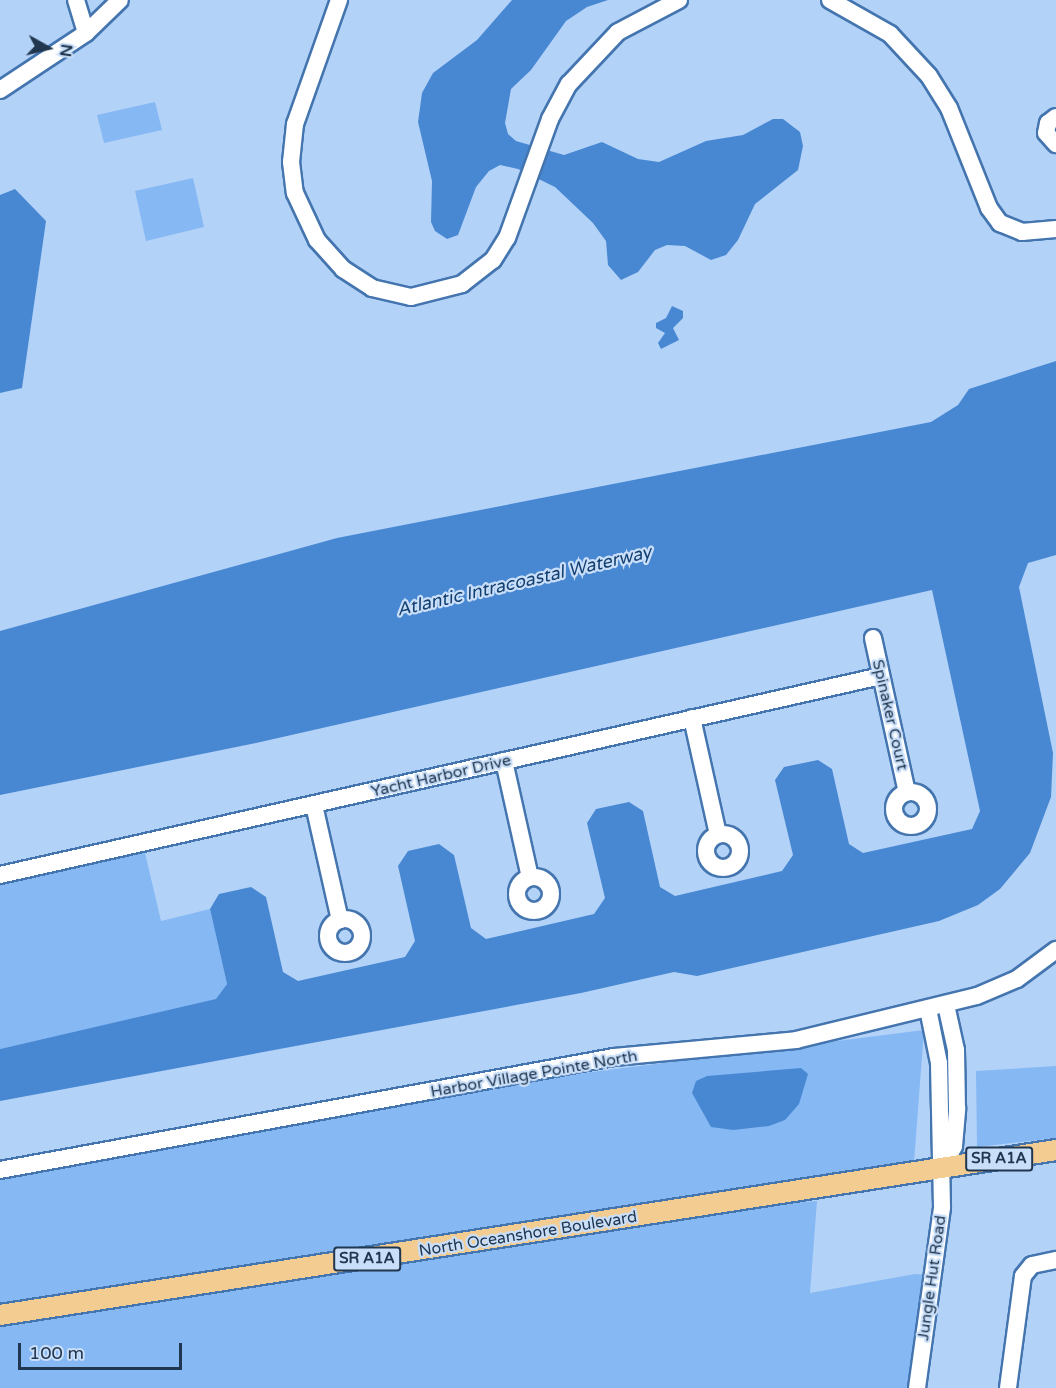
<!DOCTYPE html>
<html>
<head>
<meta charset="utf-8">
<style>
	body { margin:0 }
	#map { position:relative; width:1056px; height:1388px; overflow:hidden; background:#b3d2f8; font-family:"Varela Round",sans-serif }
	div>[style] { position:absolute }
	.green>* { inset:0; background:#86b8f4 }
	.water>* { inset:0; background:#4888d3 }
	.roads { filter:drop-shadow(2px 0 #4475af) drop-shadow(-2px 0 #4475af) drop-shadow(0 2px #4475af) drop-shadow(0 -2px #4475af) }
	.minor>* { height:16px; margin:-8px; padding:0 8px; transform-origin:8px; border-radius:8px; background:#fff }
	.minor>.ring { margin:-8px; padding:0; box-sizing:content-box; background:none; border:16px solid #fff; border-radius:50% }
	.major>* { height:20px; margin:-10px; padding:0 10px; transform-origin:10px; border-radius:10px; background:#f3cc92 }
	span { translate:-50% -50%; white-space:nowrap; text-align:center; line-height:1.15; -webkit-text-stroke:4.5px #c9def8; paint-order:stroke }
	.shield-label span { padding:2px 4px; background:#c9def8; border:2px solid; border-radius:4px; -webkit-text-stroke-width:0 }
	.shield-label { font-size:15px; color:#21364f; font-weight:700 }
	.street-label { font-size:16px; color:#21364f }
	.water-label { font-size:18px; color:#144071; font-style:italic }
	.north { position:absolute; left:18px; top:18px; width:60px; height:60px; -webkit-text-stroke:4px #c9def8; paint-order:stroke; rotate:98deg; font-size:16px; font-weight:700; line-height:24px; text-align:center; color:#21364f }
	.north::after { content:''; display:block; margin:auto; width:21px; height:27px; background:#21364f; clip-path:polygon(50% 0,100% 100%,50% 72%,0 100%) }
	.scale { position:absolute; left:18px; top:1343px; width:164px; height:27px; box-sizing:border-box; border:3px solid #21364f; border-top:0; padding-left:8px; font-size:18px; line-height:21px; white-space:nowrap; color:#21364f; -webkit-text-stroke:4px #c9def8; paint-order:stroke }
</style>
</head>
<body>
<div id="map">
	<div class="green">
		<i style="clip-path:polygon(155px 102px,162px 130px,104px 143px,97px 115px)"></i>
		<i style="clip-path:polygon(193px 178px,204px 227px,146px 241px,135px 191px)"></i>
		<i style="clip-path:polygon(142px 840px,161px 921px,210px 909px,227px 984px,216px 1000px,0 1049px,0 872px)"></i>
		<i style="clip-path:polygon(924px 1030px,914px 1162px,0 1309px,0 1177px,584px 1073px)"></i>
		<i style="clip-path:polygon(1056px 1066px,1056px 1138px,977px 1147px,976px 1071px)"></i>
		<i style="clip-path:polygon(817px 1201px,810px 1293px,915px 1274px,930px 1275px,912px 1388px,0 1388px,0 1321px,739px 1207px)"></i>
	</div>
	<div class="water">
		<i style="clip-path:polygon(512px 0,608px 0,587px 7px,566px 21px,531px 70px,511px 89px,505px 123px,508px 134px,516px 141px,564px 155px,602px 142px,638px 159px,659px 162px,706px 141px,743px 135px,773px 119px,783px 119px,800px 132px,803px 146px,798px 170px,755px 204px,738px 240px,726px 255px,711px 260px,685px 246px,667px 245px,655px 250px,638px 272px,621px 280px,608px 265px,606px 241px,593px 223px,555px 187px,518px 169px,500px 165px,489px 171px,476px 187px,458px 235px,447px 239px,435px 231px,431px 222px,432px 181px,418px 122px,422px 93px,433px 73px,477px 40px)"></i>
		<i style="clip-path:polygon(15px 189px,46px 221px,22px 388px,0 393px,0 195px)"></i>
		<i style="clip-path:polygon(672px 306px,683px 311px,683px 318px,673px 328px,679px 340px,661px 349px,658px 343px,665px 333px,656px 328px,656px 323px,666px 318px)"></i>
		<i style="clip-path:polygon(1056px 361px,1056px 555px,1028px 563px,1019px 587px,1053px 753px,1051px 797px,1030px 853px,1000px 889px,978px 905px,939px 921px,697px 976px,674px 972px,581px 993px,0 1101px,0 1049px,216px 999px,227px 984px,210px 909px,219px 894px,251px 887px,266px 897px,283px 972px,298px 981px,405px 957px,415px 941px,398px 866px,408px 851px,439px 844px,454px 855px,471px 928px,486px 939px,594px 914px,605px 898px,587px 823px,596px 809px,629px 802px,643px 811px,660px 887px,675px 896px,782px 871px,793px 855px,775px 780px,784px 767px,818px 760px,832px 769px,849px 844px,863px 853px,972px 829px,980px 811px,932px 590px,256px 743px,0 795px,0 631px,337px 538px,931px 422px,958px 405px,969px 389px)"></i>
		<i style="clip-path:polygon(801px 1068px,808px 1074px,799px 1104px,785px 1120px,769px 1126px,733px 1130px,711px 1127px,692px 1093px,696px 1081px,707px 1076px)"></i>
	</div>
	<div class="roads">
		<div class="minor">
			<i style="left:76px;top:0;width:34px;rotate:73deg"></i>
			<i style="left:339px;top:0;width:132px;rotate:109.5deg"></i>
			<i style="left:295px;top:124px;width:38px;rotate:96deg"></i>
			<i style="left:291px;top:162px;width:31px;rotate:83deg"></i>
			<i style="left:295px;top:193px;width:52px;rotate:64.9deg"></i>
			<i style="left:317px;top:240px;width:39px;rotate:48deg"></i>
			<i style="left:343px;top:269px;width:35px;rotate:33deg"></i>
			<i style="left:372px;top:288px;width:40px;rotate:13deg"></i>
			<i style="left:411px;top:297px;width:53px;rotate:-14.3deg"></i>
			<i style="left:462px;top:284px;width:39px;rotate:-38deg"></i>
			<i style="left:493px;top:260px;width:26px;rotate:-58deg"></i>
			<i style="left:507px;top:238px;width:127px;rotate:-70.1deg"></i>
			<i style="left:550px;top:119px;width:40px;rotate:-62deg"></i>
			<i style="left:569px;top:84px;width:71px;rotate:-46.7deg"></i>
			<i style="left:618px;top:32px;width:69px;rotate:-27.7deg"></i>
			<i style="left:830px;top:0;width:69px;rotate:29.5deg"></i>
			<i style="left:890px;top:34px;width:57px;rotate:47.1deg"></i>
			<i style="left:929px;top:76px;width:38px;rotate:58deg"></i>
			<i style="left:949px;top:108px;width:108px;rotate:68.2deg"></i>
			<i style="left:989px;top:208px;width:19px;rotate:54deg"></i>
			<i style="left:1000px;top:223px;width:24px;rotate:22deg"></i>
			<i style="left:1022px;top:232px;width:34px;rotate:-5deg"></i>
			<i style="left:0;top:90px;width:103px;rotate:-33.5deg"></i>
			<i style="left:86px;top:33px;width:47px;rotate:-44.1deg"></i>
			<i style="left:1056px;top:117px;width:10px;rotate:143deg"></i>
			<i style="left:1048px;top:123px;width:10px;rotate:101deg"></i>
			<i style="left:1046px;top:133px;width:15px;rotate:48deg"></i>
			<i style="left:873px;top:638px;width:158px;rotate:77.6deg"></i>
			<i style="left:692px;top:718px;width:119px;rotate:77.4deg"></i>
			<i style="left:504px;top:761px;width:119px;rotate:77.4deg"></i>
			<i class="ring" style="left:894px;top:792px;width:18px;height:18px"></i>
			<i style="left:314px;top:805px;width:118px;rotate:77.3deg"></i>
			<i class="ring" style="left:706px;top:834px;width:18px;height:18px"></i>
			<i style="left:0;top:875px;width:903px;rotate:-12.73deg"></i>
			<i class="ring" style="left:517px;top:877px;width:18px;height:18px"></i>
			<i class="ring" style="left:328px;top:919px;width:18px;height:18px"></i>
			<i style="left:942px;top:1168px;width:25px;rotate:-61deg"></i>
			<i style="left:954px;top:1146px;width:38px;rotate:-85deg"></i>
			<i style="left:957px;top:1108px;width:58px;rotate:-91deg"></i>
			<i style="left:956px;top:1050px;width:46px;rotate:-102.5deg"></i>
			<i style="left:0;top:1170px;width:624px;rotate:-10.43deg"></i>
			<i style="left:614px;top:1057px;width:183px;rotate:-5.3deg"></i>
			<i style="left:796px;top:1040px;width:186px;rotate:-13.7deg"></i>
			<i style="left:977px;top:996px;width:43px;rotate:-23deg"></i>
			<i style="left:1017px;top:979px;width:49px;rotate:-36.6deg"></i>
			<i style="left:917px;top:1388px;width:183px;rotate:-82.1deg"></i>
			<i style="left:942px;top:1207px;width:144px;rotate:-91.2deg"></i>
			<i style="left:939px;top:1063px;width:55px;rotate:-101.5deg"></i>
			<i style="left:1008px;top:1388px;width:113px;rotate:-82.4deg"></i>
			<i style="left:1023px;top:1276px;width:14px;rotate:-51deg"></i>
			<i style="left:1032px;top:1265px;width:25px;rotate:-12deg"></i>
		</div>
		<div class="major">
			<i style="left:0;top:1315px;width:1069px;rotate:-8.88deg"></i>
		</div>
	</div>
	<div class="shield-label">
		<span style="left:999px;top:1159px">SR A1A</span>
		<span style="left:367px;top:1259px">SR A1A</span>
	</div>
	<div class="street-label">
		<span style="left:890px;top:715px;rotate:77deg">Spinaker Court</span>
		<span style="left:441px;top:776px;rotate:-13deg">Yacht Harbor Drive</span>
		<span style="left:534px;top:1074px;rotate:-10deg">Harbor Village Pointe North</span>
		<span style="left:528px;top:1234px;rotate:-9deg">North Oceanshore Boulevard</span>
		<span style="left:932px;top:1278px;rotate:-82deg">Jungle Hut Road</span>
	</div>
	<div class="water-label">
		<span style="left:524px;top:581px;rotate:-13deg">Atlantic Intracoastal Waterway</span>
	</div>
	<div class="north">N</div>
	<div class="scale">100 m</div>
</div>
</body>
</html>
